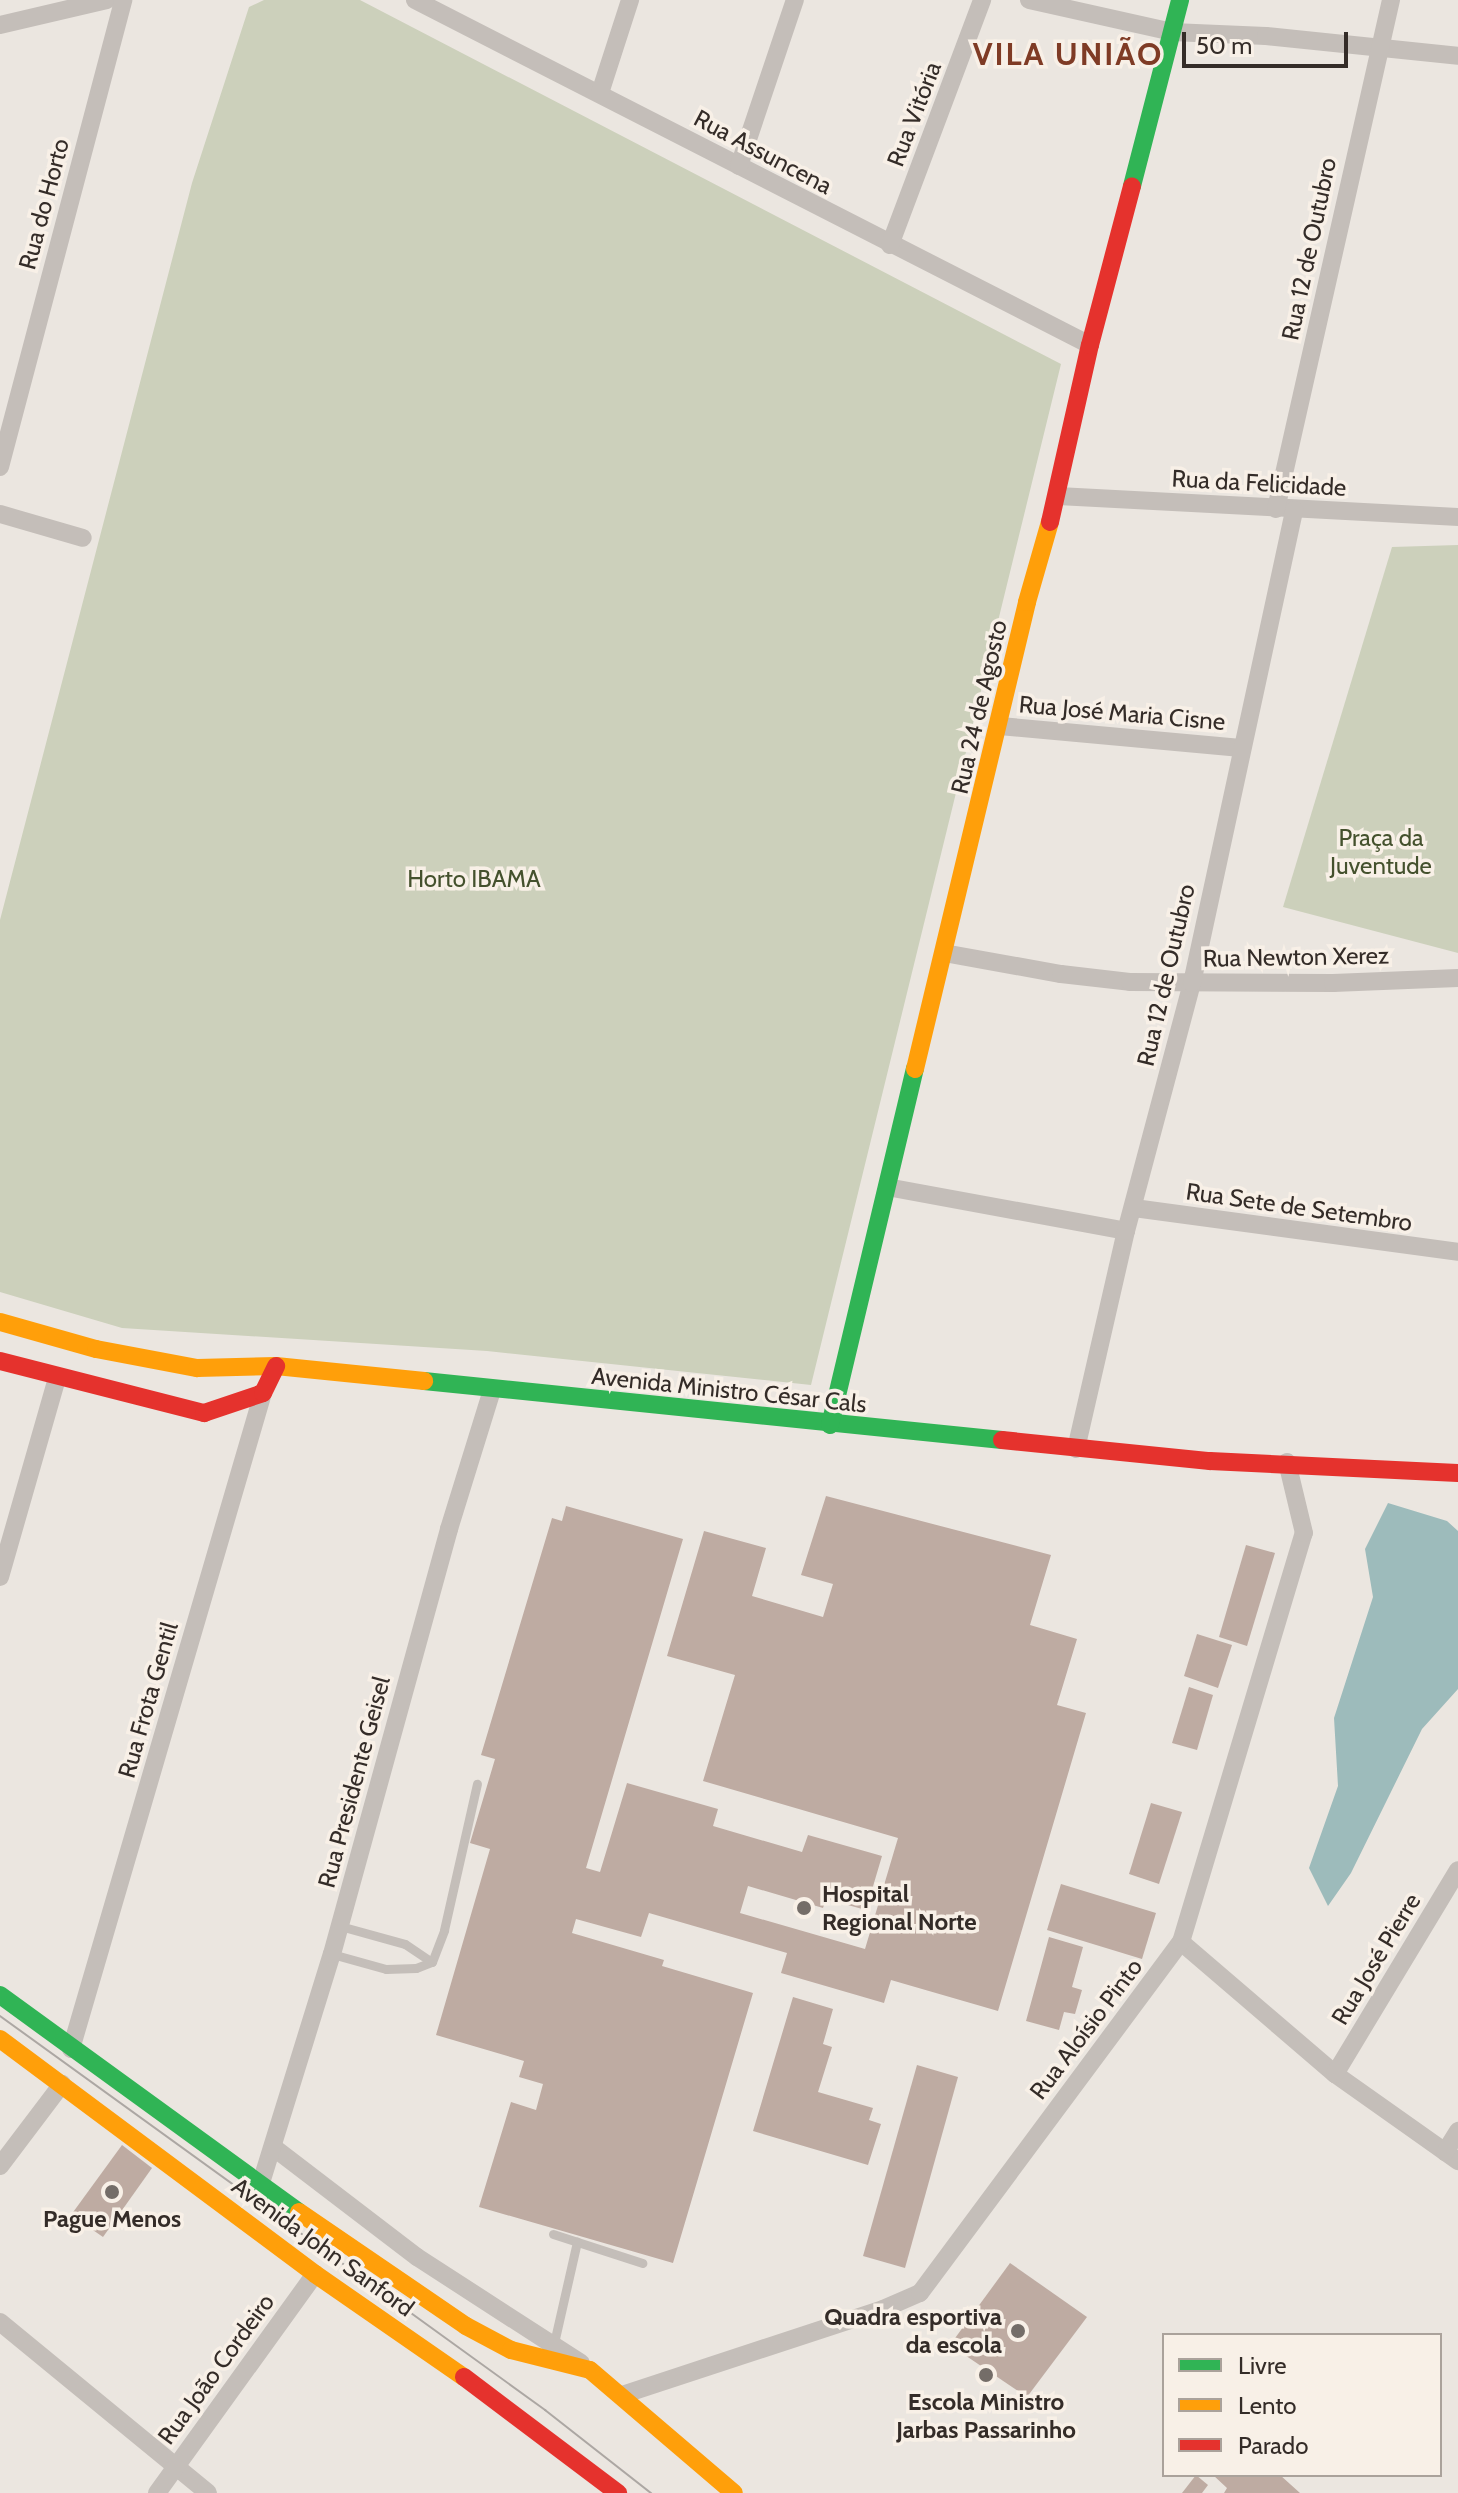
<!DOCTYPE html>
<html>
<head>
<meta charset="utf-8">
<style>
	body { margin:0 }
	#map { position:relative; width:1458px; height:2493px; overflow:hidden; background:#ebe6e0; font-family:Cabin,sans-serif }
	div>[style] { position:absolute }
	.green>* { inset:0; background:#ccd0bb }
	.water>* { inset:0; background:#9dbbbb }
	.building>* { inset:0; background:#beaba2 }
	.lane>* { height:9px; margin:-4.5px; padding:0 4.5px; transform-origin:4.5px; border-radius:4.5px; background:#c4beb9 }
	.street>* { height:18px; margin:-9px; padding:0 9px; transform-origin:9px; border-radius:9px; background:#c4beb9 }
	.fast>* { height:18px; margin:-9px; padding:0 9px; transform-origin:9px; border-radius:9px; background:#30b455 }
	.slow>* { height:18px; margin:-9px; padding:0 9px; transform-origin:9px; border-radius:9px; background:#ff9f0a }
	.jam>* { height:18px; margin:-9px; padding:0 9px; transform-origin:9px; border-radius:9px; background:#e5322d }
	.tram>* { height:2px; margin:-1px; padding:0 1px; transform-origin:1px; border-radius:1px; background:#aca7a3 }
	.dots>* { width:22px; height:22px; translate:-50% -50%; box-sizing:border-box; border:4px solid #f8f0e7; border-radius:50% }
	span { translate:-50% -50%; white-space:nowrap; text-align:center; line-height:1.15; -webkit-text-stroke:7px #f8f0e7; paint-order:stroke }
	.street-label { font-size:24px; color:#342c28 }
	.park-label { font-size:24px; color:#44512d }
	.poi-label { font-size:24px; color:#342c28; font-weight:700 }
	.left { translate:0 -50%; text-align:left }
	.right { translate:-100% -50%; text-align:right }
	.district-label { font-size:32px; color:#7f3b25; font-weight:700; letter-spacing:2px }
	.legend { position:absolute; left:1162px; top:2333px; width:280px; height:144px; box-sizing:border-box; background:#f8f0e7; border:2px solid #aaa29b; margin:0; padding:10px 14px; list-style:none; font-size:24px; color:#342c28 }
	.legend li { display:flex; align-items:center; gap:16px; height:40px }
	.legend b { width:40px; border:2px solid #aaa29b }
	.scale { position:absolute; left:1182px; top:32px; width:166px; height:36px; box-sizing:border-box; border:4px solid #342c28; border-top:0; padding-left:10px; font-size:24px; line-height:28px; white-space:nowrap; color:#342c28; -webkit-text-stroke:6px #f8f0e7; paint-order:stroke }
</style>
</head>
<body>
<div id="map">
	<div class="green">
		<i style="clip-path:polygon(264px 0,360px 0,1061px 364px,811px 1385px,487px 1351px,122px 1328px,0 1292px,0 920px,192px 183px,249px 7px)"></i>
		<i style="clip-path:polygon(1458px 545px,1458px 953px,1283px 907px,1392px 547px)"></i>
	</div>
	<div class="water">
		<i style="clip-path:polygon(1388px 1503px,1447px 1521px,1458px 1531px,1458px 1689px,1422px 1729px,1351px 1873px,1328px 1906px,1309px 1868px,1338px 1786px,1334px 1718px,1373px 1597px,1365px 1549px)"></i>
	</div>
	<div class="building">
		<i style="clip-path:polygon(826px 1496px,1051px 1555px,1030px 1625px,1077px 1639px,1057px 1705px,1086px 1713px,998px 2011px,891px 1980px,884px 2003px,781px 1973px,787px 1953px,649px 1913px,641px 1937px,576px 1919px,572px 1933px,664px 1960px,662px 1966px,753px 1993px,673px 2263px,479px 2207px,511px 2102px,536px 2110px,543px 2084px,519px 2077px,524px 2061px,436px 2035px,490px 1849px,470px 1843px,495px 1759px,481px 1755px,552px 1518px,562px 1521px,566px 1506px,683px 1539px,586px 1868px,600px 1872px,627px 1783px,718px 1809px,713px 1826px,802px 1852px,808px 1835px,882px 1856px,866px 1910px,826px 1899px,823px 1908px,748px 1886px,740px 1913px,865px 1949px,898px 1838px,703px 1781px,735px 1675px,667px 1656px,704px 1531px,766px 1548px,752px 1596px,823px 1617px,833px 1584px,801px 1575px)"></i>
		<i style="clip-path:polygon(1246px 1545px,1275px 1553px,1247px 1646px,1219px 1637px)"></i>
		<i style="clip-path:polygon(1197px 1634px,1232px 1645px,1218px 1688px,1184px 1676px)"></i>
		<i style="clip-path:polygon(1189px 1687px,1213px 1695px,1197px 1750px,1172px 1743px)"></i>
		<i style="clip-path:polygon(1151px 1803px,1182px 1812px,1159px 1884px,1129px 1874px)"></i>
		<i style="clip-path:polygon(1061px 1884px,1156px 1913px,1142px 1959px,1047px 1930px)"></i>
		<i style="clip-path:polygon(1049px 1937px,1083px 1947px,1072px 1987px,1082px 1990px,1075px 2014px,1064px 2012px,1059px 2030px,1026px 2021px)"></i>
		<i style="clip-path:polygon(793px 1997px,833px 2009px,823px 2044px,832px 2047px,818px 2092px,873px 2108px,869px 2120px,881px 2124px,868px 2165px,753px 2131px)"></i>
		<i style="clip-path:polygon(917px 2065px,958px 2077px,905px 2268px,863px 2256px)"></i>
		<i style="clip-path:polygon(122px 2145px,152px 2168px,103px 2237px,71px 2215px)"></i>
		<i style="clip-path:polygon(1010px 2263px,1087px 2317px,1027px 2397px,950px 2345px)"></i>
		<i style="clip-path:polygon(1196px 2475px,1208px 2485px,1202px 2493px,1182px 2493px)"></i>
		<i style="clip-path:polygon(1213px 2475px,1280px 2475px,1300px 2493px,1224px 2493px,1227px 2488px)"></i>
	</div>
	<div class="lane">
		<i style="left:340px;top:1926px;width:67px;rotate:15.5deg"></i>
		<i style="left:405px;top:1944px;width:32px;rotate:34deg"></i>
		<i style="left:332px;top:1954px;width:56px;rotate:15.5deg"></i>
		<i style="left:386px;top:1969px;width:30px;rotate:-2deg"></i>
		<i style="left:416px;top:1968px;width:17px;rotate:-21deg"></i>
		<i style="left:432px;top:1962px;width:34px;rotate:-69deg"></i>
		<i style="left:444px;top:1930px;width:150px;rotate:-77.3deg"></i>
		<i style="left:553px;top:2234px;width:94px;rotate:18deg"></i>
		<i style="left:554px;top:2343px;width:104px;rotate:-77.2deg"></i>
	</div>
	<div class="street">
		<i style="left:415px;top:0;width:758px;rotate:27.07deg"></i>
		<i style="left:1029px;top:0;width:147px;rotate:12.6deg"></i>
		<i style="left:1172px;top:32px;width:94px;rotate:2.4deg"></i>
		<i style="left:1266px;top:36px;width:193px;rotate:5.9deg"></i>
		<i style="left:0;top:25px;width:110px;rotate:-13.2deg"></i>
		<i style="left:600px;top:93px;width:98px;rotate:-72.1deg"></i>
		<i style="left:739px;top:166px;width:175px;rotate:-71.4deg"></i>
		<i style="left:890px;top:245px;width:262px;rotate:-69.4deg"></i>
		<i style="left:0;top:467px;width:483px;rotate:-75.2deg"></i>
		<i style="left:1058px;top:496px;width:401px;rotate:3deg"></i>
		<i style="left:1276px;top:509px;width:522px;rotate:-77.27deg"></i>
		<i style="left:0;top:514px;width:86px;rotate:16.1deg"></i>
		<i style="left:1000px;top:726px;width:242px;rotate:5.2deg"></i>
		<i style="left:944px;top:953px;width:119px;rotate:10.2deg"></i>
		<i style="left:1061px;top:974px;width:69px;rotate:6.6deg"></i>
		<i style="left:1130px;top:982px;width:203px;rotate:0.3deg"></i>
		<i style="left:1333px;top:983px;width:125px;rotate:-2.3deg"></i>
		<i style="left:887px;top:1187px;width:243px;rotate:10.4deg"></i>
		<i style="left:1134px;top:1208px;width:327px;rotate:7.7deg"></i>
		<i style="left:1076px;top:1449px;width:224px;rotate:-77.1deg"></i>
		<i style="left:1126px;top:1231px;width:257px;rotate:-75.1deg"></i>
		<i style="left:1192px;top:983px;width:484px;rotate:-77.8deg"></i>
		<i style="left:0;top:1577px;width:207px;rotate:-74deg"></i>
		<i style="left:1181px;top:1942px;width:203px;rotate:40.6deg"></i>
		<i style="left:1335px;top:2074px;width:151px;rotate:35.3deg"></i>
		<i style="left:71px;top:2049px;width:684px;rotate:-73.69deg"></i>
		<i style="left:1335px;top:2074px;width:238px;rotate:-58.9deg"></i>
		<i style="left:273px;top:2147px;width:181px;rotate:37.4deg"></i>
		<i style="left:417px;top:2257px;width:195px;rotate:32.9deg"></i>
		<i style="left:1445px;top:2152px;width:25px;rotate:-58deg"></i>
		<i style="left:0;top:2166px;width:103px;rotate:-52.9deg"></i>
		<i style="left:260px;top:2186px;width:243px;rotate:-72.8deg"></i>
		<i style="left:332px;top:1954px;width:441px;rotate:-74.6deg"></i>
		<i style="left:449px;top:1529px;width:145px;rotate:-72.8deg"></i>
		<i style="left:0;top:2322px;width:269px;rotate:39.4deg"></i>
		<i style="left:622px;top:2395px;width:275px;rotate:-18.2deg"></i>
		<i style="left:883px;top:2309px;width:40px;rotate:-23.4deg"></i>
		<i style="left:920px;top:2293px;width:437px;rotate:-53.4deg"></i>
		<i style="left:1181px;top:1942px;width:427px;rotate:-73.3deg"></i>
		<i style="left:1304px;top:1533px;width:73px;rotate:-103.5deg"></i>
		<i style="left:157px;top:2493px;width:270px;rotate:-54.2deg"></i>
	</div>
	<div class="fast">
		<i style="left:1132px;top:186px;width:192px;rotate:-75.5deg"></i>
		<i style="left:424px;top:1381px;width:581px;rotate:5.83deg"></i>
		<i style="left:830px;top:1425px;width:366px;rotate:-76.6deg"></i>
		<i style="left:0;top:1995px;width:369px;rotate:36deg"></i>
	</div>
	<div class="slow">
		<i style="left:915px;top:1069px;width:480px;rotate:-76.5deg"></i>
		<i style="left:1027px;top:602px;width:83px;rotate:-74deg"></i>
		<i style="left:0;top:1322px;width:100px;rotate:15.7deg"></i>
		<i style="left:96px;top:1349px;width:103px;rotate:10.7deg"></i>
		<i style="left:197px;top:1368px;width:79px;rotate:-1.5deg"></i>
		<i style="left:276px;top:1366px;width:149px;rotate:5.8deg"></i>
		<i style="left:0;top:2039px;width:393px;rotate:36.7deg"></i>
		<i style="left:315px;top:2274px;width:181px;rotate:34.7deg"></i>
		<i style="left:299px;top:2212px;width:202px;rotate:34.3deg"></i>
		<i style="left:466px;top:2326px;width:51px;rotate:28.1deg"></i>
		<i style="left:511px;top:2350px;width:81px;rotate:14.2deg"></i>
		<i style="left:590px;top:2370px;width:189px;rotate:40.5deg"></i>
	</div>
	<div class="jam">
		<i style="left:1050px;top:522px;width:181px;rotate:-77.3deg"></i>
		<i style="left:1090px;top:345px;width:164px;rotate:-75.2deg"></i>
		<i style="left:0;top:1361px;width:211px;rotate:14.3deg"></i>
		<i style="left:204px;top:1413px;width:62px;rotate:-18.7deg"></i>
		<i style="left:263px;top:1393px;width:30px;rotate:-64deg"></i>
		<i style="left:1002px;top:1440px;width:209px;rotate:5.8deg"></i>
		<i style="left:1210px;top:1461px;width:248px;rotate:2.8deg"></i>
		<i style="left:464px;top:2377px;width:193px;rotate:37deg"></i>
	</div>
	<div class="tram">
		<i style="left:0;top:2016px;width:673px;rotate:35.86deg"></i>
		<i style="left:545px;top:2410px;width:135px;rotate:38.1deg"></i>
	</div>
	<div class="dots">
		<i style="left:804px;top:1908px;background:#746d68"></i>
		<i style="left:112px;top:2192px;background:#746d68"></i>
		<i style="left:1018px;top:2331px;background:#746d68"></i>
		<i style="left:986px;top:2375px;background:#746d68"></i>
	</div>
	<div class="street-label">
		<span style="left:914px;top:114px;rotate:-69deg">Rua Vitória</span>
		<span style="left:763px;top:152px;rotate:28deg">Rua Assuncena</span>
		<span style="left:44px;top:204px;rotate:-75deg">Rua do Horto</span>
		<span style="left:1309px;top:249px;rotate:-78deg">Rua 12 de Outubro</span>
		<span style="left:1259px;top:483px;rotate:3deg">Rua da Felicidade</span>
		<span style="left:979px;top:707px;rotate:-77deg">Rua 24 de Agosto</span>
		<span style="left:1122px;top:713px;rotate:5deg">Rua José Maria Cisne</span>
		<span style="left:1296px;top:957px;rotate:-1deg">Rua Newton Xerez</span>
		<span style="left:1166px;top:975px;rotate:-77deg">Rua 12 de Outubro</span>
		<span style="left:1299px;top:1207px;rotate:8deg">Rua Sete de Setembro</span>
		<span style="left:729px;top:1390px;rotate:6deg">Avenida Ministro César Cals</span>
		<span style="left:148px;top:1700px;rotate:-74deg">Rua Frota Gentil</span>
		<span style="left:354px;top:1782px;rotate:-75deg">Rua Presidente Geisel</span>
		<span style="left:1376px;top:1959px;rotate:-59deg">Rua José Pierre</span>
		<span style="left:1086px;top:2029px;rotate:-53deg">Rua Aloísio Pinto</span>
		<span style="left:323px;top:2247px;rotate:36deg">Avenida John Sanford</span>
		<span style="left:216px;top:2369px;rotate:-54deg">Rua João Cordeiro</span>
	</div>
	<div class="park-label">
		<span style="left:1381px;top:852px">Praça da<br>Juventude</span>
		<span style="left:474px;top:879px">Horto IBAMA</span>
	</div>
	<div class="poi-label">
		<span class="left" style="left:822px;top:1908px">Hospital<br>Regional Norte</span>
		<span style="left:112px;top:2219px">Pague Menos</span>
		<span class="right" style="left:1002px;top:2331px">Quadra esportiva<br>da escola</span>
		<span style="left:986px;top:2416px">Escola Ministro<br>Jarbas Passarinho</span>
	</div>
	<div class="district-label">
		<span style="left:1068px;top:54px">VILA UNIÃO</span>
	</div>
	<ul class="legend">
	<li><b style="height:10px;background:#30b455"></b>Livre</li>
	<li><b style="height:10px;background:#ff9f0a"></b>Lento</li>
	<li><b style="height:10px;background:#e5322d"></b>Parado</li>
	</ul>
	<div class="scale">50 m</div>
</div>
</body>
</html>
